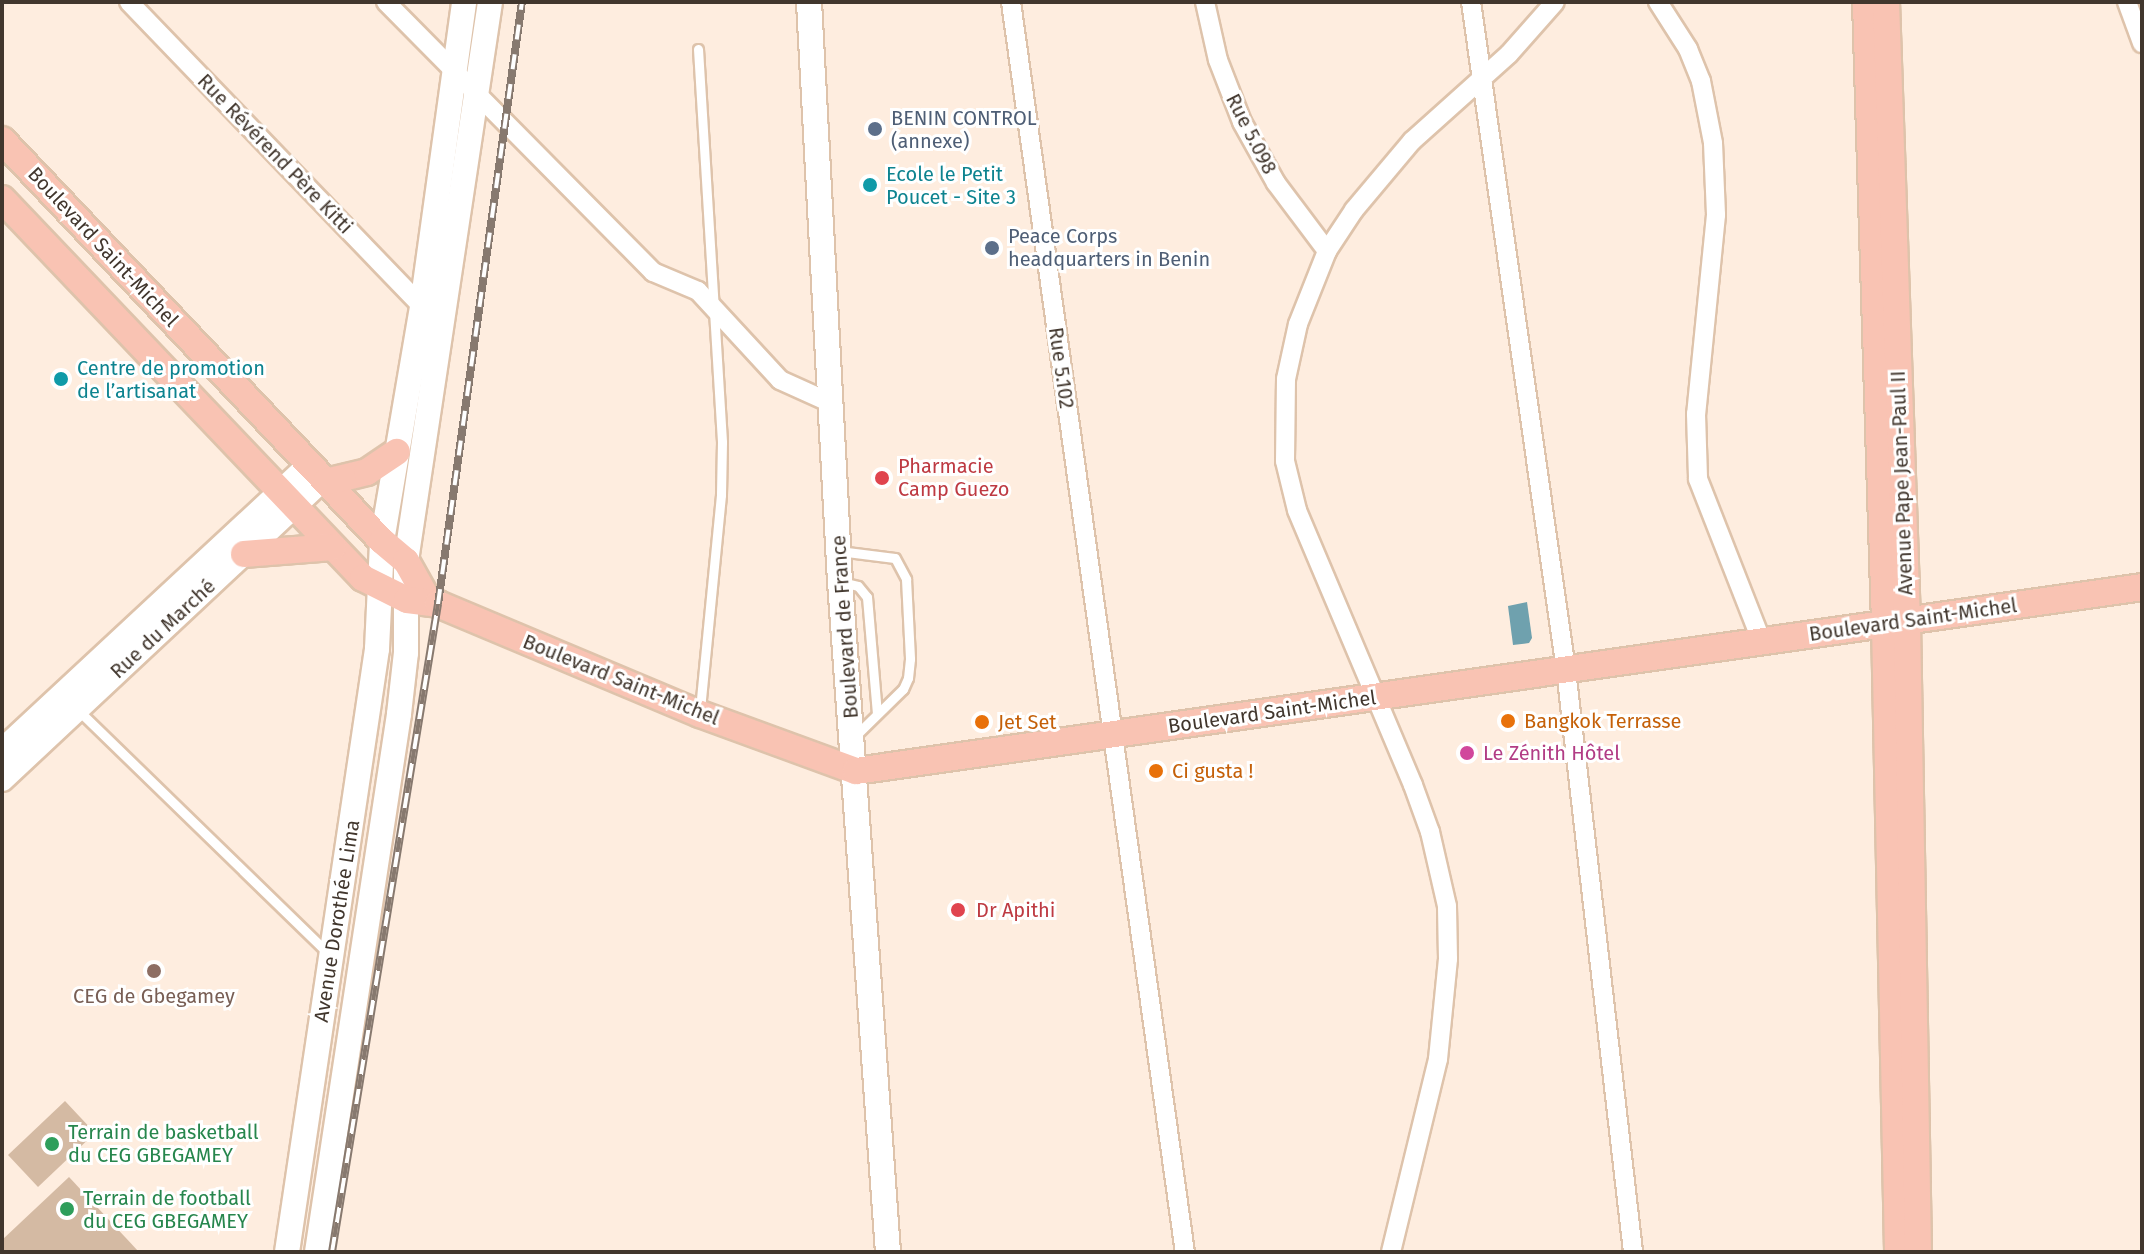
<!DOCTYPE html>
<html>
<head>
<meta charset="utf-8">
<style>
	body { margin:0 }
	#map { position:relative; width:2144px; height:1254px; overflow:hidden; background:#feeddf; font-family:"Fira Sans",sans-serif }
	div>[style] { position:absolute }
	.green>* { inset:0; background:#d4baa3 }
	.water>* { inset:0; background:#6fa1ae }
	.roads { filter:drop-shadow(2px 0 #dec3ab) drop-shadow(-2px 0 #dec3ab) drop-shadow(0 2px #dec3ab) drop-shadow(0 -2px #dec3ab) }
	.lane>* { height:9px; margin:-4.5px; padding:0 4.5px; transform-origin:4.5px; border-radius:4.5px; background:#fff }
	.street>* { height:18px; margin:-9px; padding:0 9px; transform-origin:9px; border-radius:9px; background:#fff }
	.secondary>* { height:24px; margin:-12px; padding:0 12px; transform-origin:12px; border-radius:12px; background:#fff }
	.primary>* { height:26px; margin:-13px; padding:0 13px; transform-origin:13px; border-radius:13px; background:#f9c3b3 }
	.rail>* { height:8px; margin-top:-4px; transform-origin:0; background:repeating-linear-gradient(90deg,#fff 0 15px,#87796f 0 30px); box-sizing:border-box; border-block:2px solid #87796f }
	.dots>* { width:22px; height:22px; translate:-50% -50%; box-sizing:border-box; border:4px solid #fff; border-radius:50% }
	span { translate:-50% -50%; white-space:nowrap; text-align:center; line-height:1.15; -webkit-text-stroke:6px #fff; paint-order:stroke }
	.service-label { font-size:20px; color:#4e5e75 }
	.left { translate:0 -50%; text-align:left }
	.street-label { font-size:20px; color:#41362d }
	.culture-label { font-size:20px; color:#0d838f }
	.health-label { font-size:20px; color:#be3a42 }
	.food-label { font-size:20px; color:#c56008 }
	.hotel-label { font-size:20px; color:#b23c85 }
	.education-label { font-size:20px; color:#785e54 }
	.leisure-label { font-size:20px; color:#27864d }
	.frame { position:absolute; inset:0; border:4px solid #41362d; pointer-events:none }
</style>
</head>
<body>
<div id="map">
	<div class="green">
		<i style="clip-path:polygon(65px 1101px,95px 1133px,38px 1187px,8px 1155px)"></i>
		<i style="clip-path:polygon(69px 1177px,139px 1252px,2px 1252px,2px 1240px)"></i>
	</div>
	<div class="water">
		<i style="clip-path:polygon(1527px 602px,1532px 638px,1529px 643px,1513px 645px,1508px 606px)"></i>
	</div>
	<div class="roads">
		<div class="lane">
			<i style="left:698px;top:49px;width:394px;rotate:86.5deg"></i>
			<i style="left:722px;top:442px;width:53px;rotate:91.1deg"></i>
			<i style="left:721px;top:495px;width:216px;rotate:95.6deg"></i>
			<i style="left:839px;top:551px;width:56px;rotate:7.1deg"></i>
			<i style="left:895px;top:558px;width:24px;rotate:62deg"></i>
			<i style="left:906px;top:579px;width:80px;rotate:87.1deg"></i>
			<i style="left:910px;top:659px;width:19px;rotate:96deg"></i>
			<i style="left:908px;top:678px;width:12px;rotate:114deg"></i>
			<i style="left:903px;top:689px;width:66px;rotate:135.6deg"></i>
			<i style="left:842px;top:582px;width:16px;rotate:14deg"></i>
			<i style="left:858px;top:586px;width:14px;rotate:51deg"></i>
			<i style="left:867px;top:597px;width:117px;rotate:85.1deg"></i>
			<i style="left:79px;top:711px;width:349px;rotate:44.2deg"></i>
		</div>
		<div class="street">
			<i style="left:129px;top:2px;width:422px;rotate:46.1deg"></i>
			<i style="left:386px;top:2px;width:380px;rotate:45.3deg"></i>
			<i style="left:653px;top:272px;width:49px;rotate:22.9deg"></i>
			<i style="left:698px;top:291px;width:121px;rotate:47.3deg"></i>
			<i style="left:780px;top:380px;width:56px;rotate:24.3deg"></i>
			<i style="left:1011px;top:2px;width:1262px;rotate:82.08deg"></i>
			<i style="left:1205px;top:2px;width:59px;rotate:77.4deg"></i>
			<i style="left:1218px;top:60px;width:66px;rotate:68.8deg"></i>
			<i style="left:1242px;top:122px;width:70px;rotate:60.9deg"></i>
			<i style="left:1276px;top:183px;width:85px;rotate:53.1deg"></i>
			<i style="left:1471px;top:2px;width:675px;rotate:81.91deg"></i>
			<i style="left:1566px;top:670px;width:586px;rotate:83.43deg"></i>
			<i style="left:1658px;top:2px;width:56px;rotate:57.4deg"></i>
			<i style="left:1688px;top:49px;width:35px;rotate:68deg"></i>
			<i style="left:1701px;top:81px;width:63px;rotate:79deg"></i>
			<i style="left:1713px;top:143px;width:72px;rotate:87.6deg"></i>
			<i style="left:1716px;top:215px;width:200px;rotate:95.7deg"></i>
			<i style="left:1696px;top:414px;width:65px;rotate:88.2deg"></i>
			<i style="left:1698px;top:479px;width:175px;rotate:68.6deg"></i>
			<i style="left:2127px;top:2px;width:44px;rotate:69.9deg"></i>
			<i style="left:1391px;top:1252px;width:199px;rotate:-76.3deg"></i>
			<i style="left:1438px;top:1059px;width:100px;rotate:-84.3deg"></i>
			<i style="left:1448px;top:959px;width:53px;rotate:-91.1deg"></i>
			<i style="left:1447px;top:906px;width:76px;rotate:-102.9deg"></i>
			<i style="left:1430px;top:832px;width:50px;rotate:-109.9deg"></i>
			<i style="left:1413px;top:785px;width:298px;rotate:-112.9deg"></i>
			<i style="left:1297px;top:510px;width:50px;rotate:-103.8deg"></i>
			<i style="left:1285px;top:461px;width:82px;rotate:-89.3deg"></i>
			<i style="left:1286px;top:379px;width:56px;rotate:-77.7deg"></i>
			<i style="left:1298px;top:324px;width:79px;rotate:-68.3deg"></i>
			<i style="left:1327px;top:251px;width:49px;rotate:-56.6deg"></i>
			<i style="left:1354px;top:210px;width:90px;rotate:-50deg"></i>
			<i style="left:1412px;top:141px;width:130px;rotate:-41.9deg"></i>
			<i style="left:1509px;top:54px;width:69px;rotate:-48.5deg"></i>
		</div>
		<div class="secondary">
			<i style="left:809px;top:2px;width:580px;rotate:86.94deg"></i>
			<i style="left:840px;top:581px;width:673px;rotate:85.91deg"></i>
			<i style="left:2px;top:751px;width:420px;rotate:-42.9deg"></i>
			<i style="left:2px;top:779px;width:439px;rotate:-43.1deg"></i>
			<i style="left:287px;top:1252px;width:610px;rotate:-81.51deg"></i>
			<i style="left:377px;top:649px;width:108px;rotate:-87.3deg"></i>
			<i style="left:382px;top:541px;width:238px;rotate:-80.3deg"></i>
			<i style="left:422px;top:306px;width:307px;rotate:-82.1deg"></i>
			<i style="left:317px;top:1252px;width:544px;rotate:-81.33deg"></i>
			<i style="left:399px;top:714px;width:61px;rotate:-83.5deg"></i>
			<i style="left:406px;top:653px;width:92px;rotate:-90deg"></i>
			<i style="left:406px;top:561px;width:565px;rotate:-81.45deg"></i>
		</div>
		<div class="primary">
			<i style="left:1866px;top:2px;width:622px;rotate:88.25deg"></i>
			<i style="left:1885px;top:624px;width:628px;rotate:88.81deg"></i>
			<i style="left:1886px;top:2px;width:619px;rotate:88.06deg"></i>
			<i style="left:1907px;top:621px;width:631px;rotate:89deg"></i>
			<i style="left:2px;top:140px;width:552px;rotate:46.54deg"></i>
			<i style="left:382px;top:541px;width:31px;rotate:40deg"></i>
			<i style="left:406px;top:561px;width:47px;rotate:60.7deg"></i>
			<i style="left:2px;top:199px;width:523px;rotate:46.39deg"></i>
			<i style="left:363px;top:578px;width:49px;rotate:26.6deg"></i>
			<i style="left:407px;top:600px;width:31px;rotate:7deg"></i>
			<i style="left:438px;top:604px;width:284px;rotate:22.8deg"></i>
			<i style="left:700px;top:714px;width:166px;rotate:20.1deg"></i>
			<i style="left:856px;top:771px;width:1299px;rotate:-8.14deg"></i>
			<i style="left:326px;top:482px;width:42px;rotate:-13.7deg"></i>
			<i style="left:367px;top:472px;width:36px;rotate:-34deg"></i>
			<i style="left:244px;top:554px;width:89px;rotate:-4.5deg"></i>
		</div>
	</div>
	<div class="rail">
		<i style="left:332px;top:1252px;width:657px;rotate:-80.71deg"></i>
		<i style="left:438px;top:604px;width:608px;rotate:-82.06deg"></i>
	</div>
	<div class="dots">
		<i style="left:875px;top:129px;background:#5c6f8a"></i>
		<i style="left:870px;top:185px;background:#0f9aa8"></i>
		<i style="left:992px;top:248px;background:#5c6f8a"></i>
		<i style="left:61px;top:379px;background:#0f9aa8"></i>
		<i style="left:882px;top:478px;background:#e0444e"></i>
		<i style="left:1508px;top:721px;background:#e8710a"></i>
		<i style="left:982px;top:722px;background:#e8710a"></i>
		<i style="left:1467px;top:753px;background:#d1479c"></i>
		<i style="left:1156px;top:771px;background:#e8710a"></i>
		<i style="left:958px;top:910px;background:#e0444e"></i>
		<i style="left:154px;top:971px;background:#8d6e63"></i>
		<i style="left:52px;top:1144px;background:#2e9e5b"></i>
		<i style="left:67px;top:1209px;background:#2e9e5b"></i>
	</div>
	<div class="service-label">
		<span class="left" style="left:891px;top:130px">BENIN CONTROL<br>(annexe)</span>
		<span class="left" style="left:1008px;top:248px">Peace Corps<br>headquarters in Benin</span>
	</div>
	<div class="street-label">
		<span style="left:1251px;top:134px;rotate:63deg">Rue 5.098</span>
		<span style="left:275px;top:154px;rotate:46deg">Rue Révérend Père Kitti</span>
		<span style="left:103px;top:247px;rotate:47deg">Boulevard Saint-Michel</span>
		<span style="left:1061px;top:368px;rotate:82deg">Rue 5.102</span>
		<span style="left:1902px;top:483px;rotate:-92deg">Avenue Pape Jean-Paul II</span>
		<span style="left:1913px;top:620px;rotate:-8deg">Boulevard Saint-Michel</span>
		<span style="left:845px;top:627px;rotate:-94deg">Boulevard de France</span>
		<span style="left:163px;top:629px;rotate:-43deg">Rue du Marché</span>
		<span style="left:621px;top:680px;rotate:22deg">Boulevard Saint-Michel</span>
		<span style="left:1272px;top:712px;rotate:-8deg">Boulevard Saint-Michel</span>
		<span style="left:337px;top:921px;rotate:-81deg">Avenue Dorothée Lima</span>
	</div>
	<div class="culture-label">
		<span class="left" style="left:886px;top:186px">Ecole le Petit<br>Poucet - Site 3</span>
		<span class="left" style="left:77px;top:380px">Centre de promotion<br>de l’artisanat</span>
	</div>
	<div class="health-label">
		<span class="left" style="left:898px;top:478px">Pharmacie<br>Camp Guezo</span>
		<span class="left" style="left:976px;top:910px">Dr Apithi</span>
	</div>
	<div class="food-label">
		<span class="left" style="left:1524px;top:721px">Bangkok Terrasse</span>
		<span class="left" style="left:998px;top:722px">Jet Set</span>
		<span class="left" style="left:1172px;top:771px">Ci gusta !</span>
	</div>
	<div class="hotel-label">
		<span class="left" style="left:1483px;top:753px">Le Zénith Hôtel</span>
	</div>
	<div class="education-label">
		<span style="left:154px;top:996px">CEG de Gbegamey</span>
	</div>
	<div class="leisure-label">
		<span class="left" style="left:68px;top:1144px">Terrain de basketball<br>du CEG GBEGAMEY</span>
		<span class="left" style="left:83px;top:1210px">Terrain de football<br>du CEG GBEGAMEY</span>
	</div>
	<div class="frame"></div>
</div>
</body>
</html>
